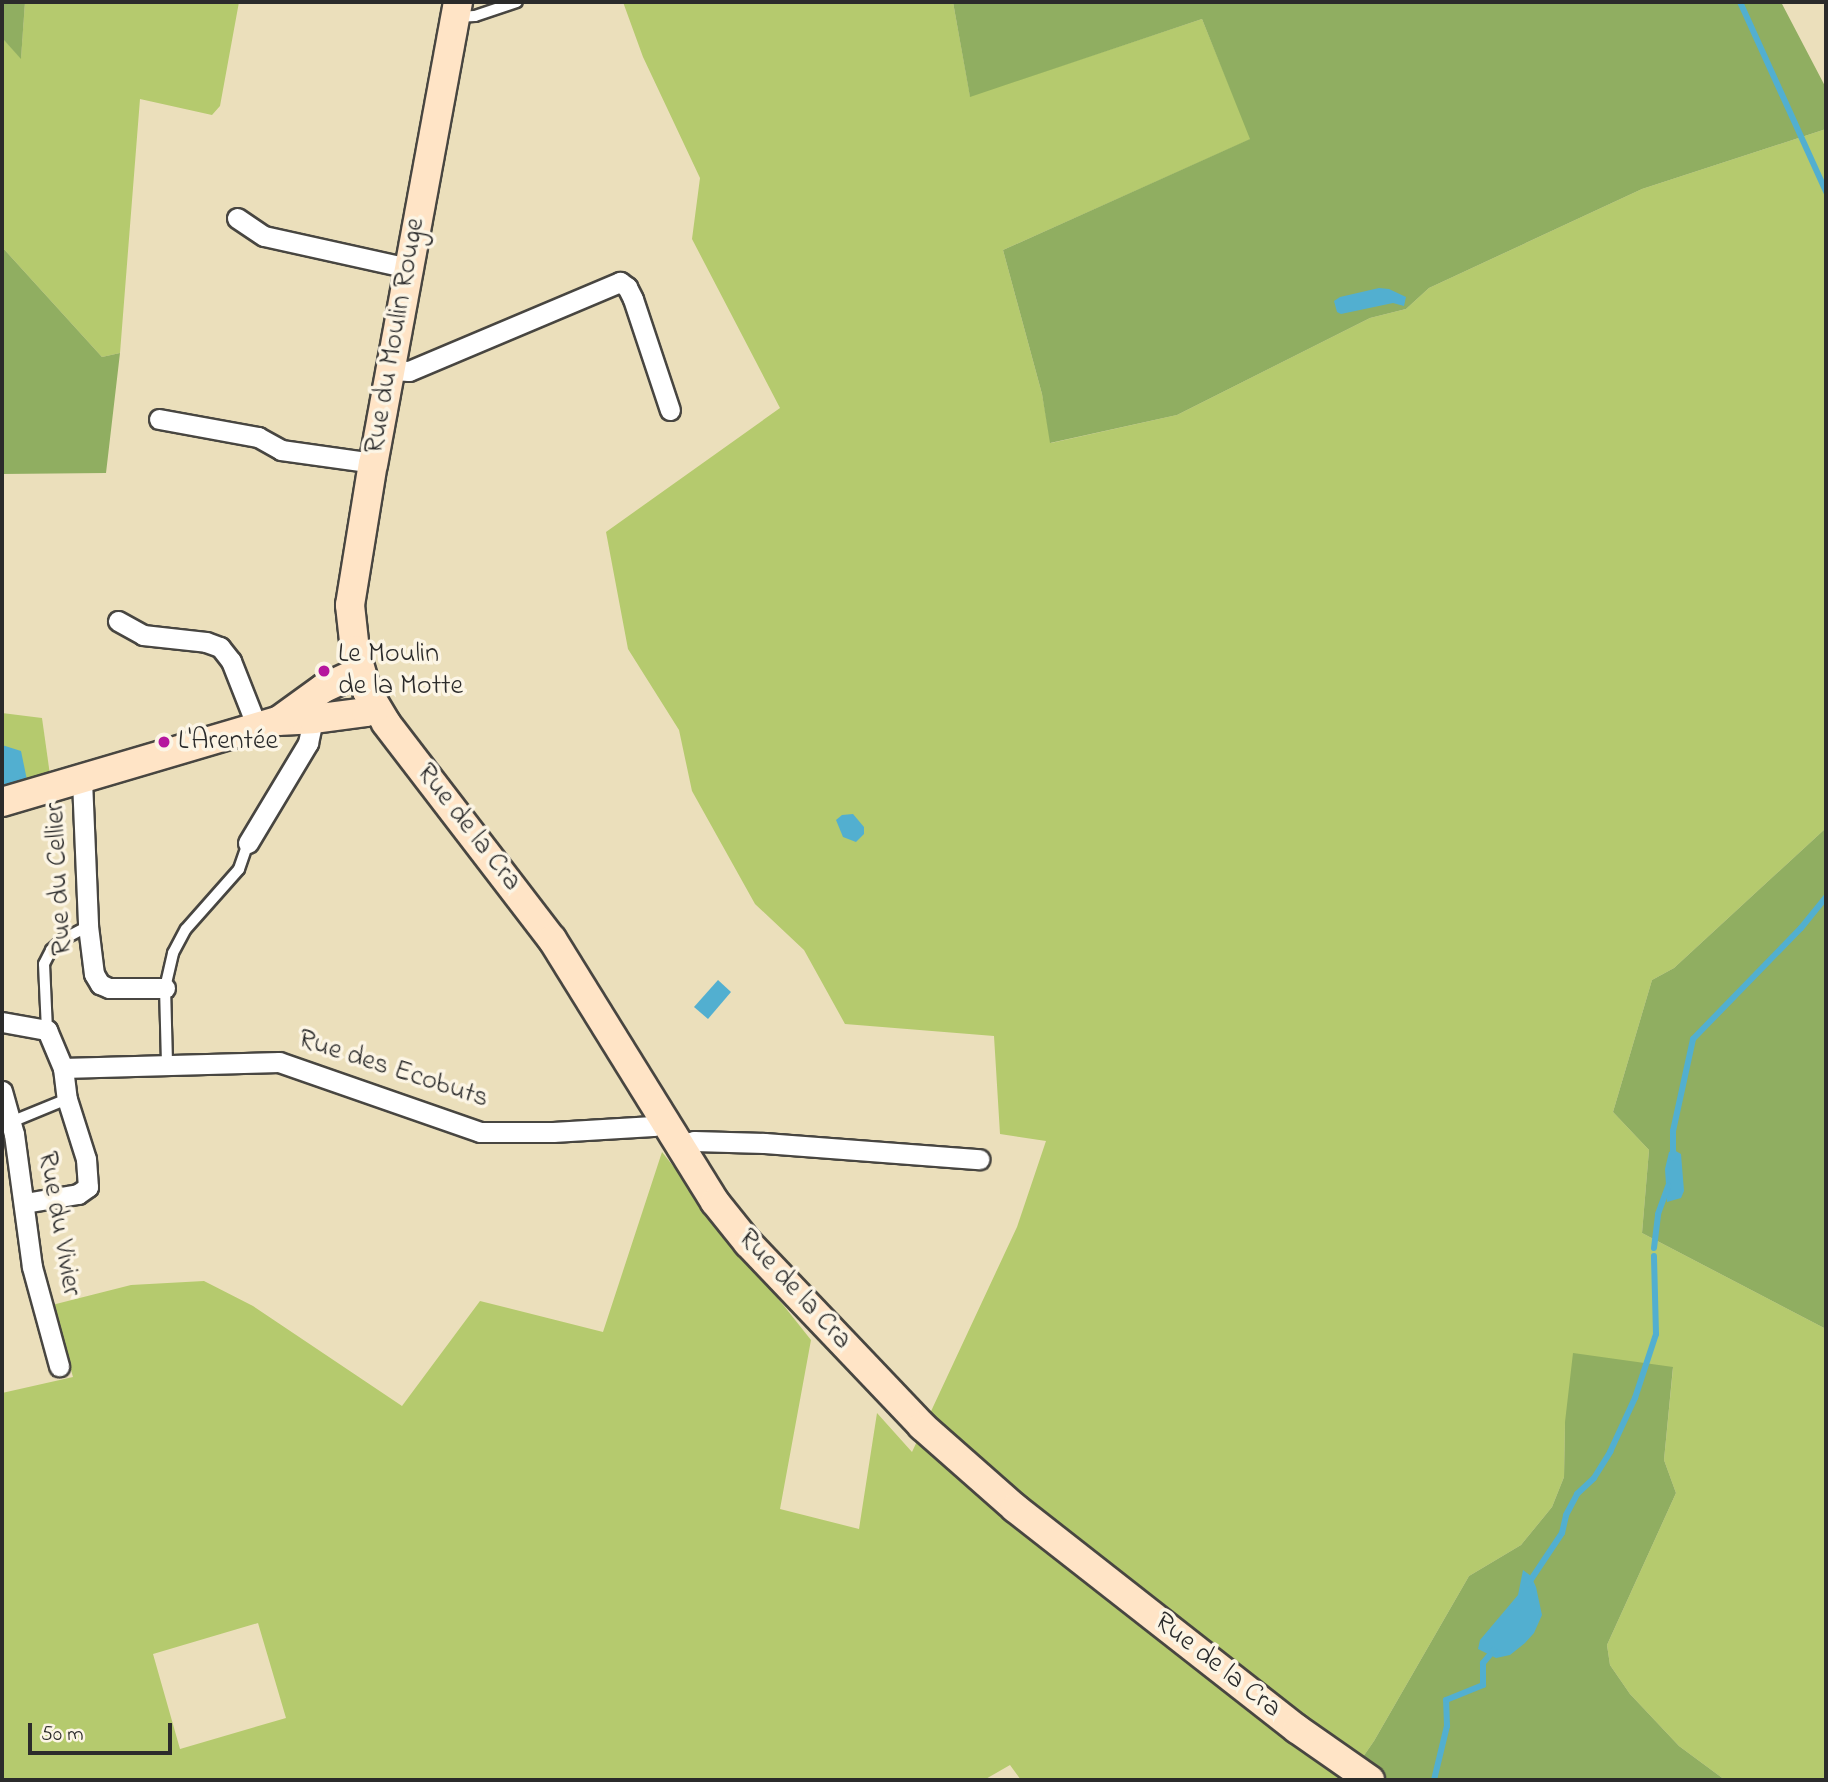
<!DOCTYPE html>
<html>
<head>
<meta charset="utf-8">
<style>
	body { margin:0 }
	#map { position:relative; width:1828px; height:1782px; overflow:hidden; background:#ebdfbb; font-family:"Indie Flower",sans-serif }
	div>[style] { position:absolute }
	.green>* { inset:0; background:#b5ca6e }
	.forest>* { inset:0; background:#90ae61 }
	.water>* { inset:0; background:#52afd0 }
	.stream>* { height:6px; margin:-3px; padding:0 3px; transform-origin:3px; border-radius:3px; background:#52afd0 }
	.roads { filter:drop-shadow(2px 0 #484641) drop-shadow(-2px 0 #484641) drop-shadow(0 2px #484641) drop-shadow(0 -2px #484641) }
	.lane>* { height:10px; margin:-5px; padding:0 5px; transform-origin:5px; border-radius:5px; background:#fff }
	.street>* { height:19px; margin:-9.5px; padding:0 9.5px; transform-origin:9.5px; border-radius:9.5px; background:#fff }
	.secondary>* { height:28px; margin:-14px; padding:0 14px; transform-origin:14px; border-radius:14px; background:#ffe4c6 }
	.dots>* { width:19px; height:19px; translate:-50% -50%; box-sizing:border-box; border:4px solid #fcf5e5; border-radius:50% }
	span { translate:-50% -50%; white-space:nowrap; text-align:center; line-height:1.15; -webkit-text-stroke:7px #fcf5e5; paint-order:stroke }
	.street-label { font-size:28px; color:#2b2b2b }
	.poi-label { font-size:28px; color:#2b2b2b }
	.left { translate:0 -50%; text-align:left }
	.frame { position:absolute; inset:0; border:4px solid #2b2b2b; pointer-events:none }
	.scale { position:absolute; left:28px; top:1723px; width:144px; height:32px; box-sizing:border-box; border:4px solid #2b2b2b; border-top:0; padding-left:9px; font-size:21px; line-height:24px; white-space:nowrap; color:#2b2b2b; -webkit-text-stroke:5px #fcf5e5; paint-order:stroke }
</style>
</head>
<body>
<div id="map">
	<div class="green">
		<i style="clip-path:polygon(25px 2px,239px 2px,220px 106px,212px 115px,140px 99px,120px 353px,102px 357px,2px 247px,2px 38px,21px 58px)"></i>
		<i style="clip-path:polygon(evenodd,623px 2px,953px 2px,970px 96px,1202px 19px,1251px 139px,1003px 250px,1042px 394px,1051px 443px,1177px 415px,1370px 318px,1406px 309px,1429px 288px,1642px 189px,1826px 129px,1826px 828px,1674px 968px,1652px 980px,1613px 1112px,1649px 1150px,1642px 1233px,1826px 1329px,1826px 1780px,1725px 1780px,1679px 1746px,1630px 1694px,1610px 1665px,1607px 1645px,1676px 1493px,1664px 1460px,1673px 1368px,1565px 1422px,1564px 1477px,1552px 1507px,1521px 1545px,1469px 1576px,1374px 1741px,1347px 1780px,1021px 1780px,1010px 1765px,984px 1780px,2px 1780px,2px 1393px,73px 1377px,52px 1305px,131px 1285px,204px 1281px,253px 1306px,402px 1406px,480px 1301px,603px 1332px,662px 1152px,811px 1340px,780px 1509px,859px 1529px,877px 1413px,912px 1452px,1017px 1227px,1046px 1141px,1000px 1134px,994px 1036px,845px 1024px,804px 950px,755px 904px,692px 791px,679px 730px,628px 649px,606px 532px,780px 408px,692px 239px,700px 178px,643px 57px,623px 2px,258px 1623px,286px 1718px,180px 1749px,153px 1654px,258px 1623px)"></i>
		<i style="clip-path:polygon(2px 713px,42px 718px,50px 775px,2px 788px)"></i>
	</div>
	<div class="forest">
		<i style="clip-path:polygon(2px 2px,25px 2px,21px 59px,2px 38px)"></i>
		<i style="clip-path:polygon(953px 2px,1781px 2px,1826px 88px,1826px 129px,1642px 189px,1429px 288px,1406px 309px,1370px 318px,1177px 415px,1050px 443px,1042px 394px,1003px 250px,1250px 139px,1202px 19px,970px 97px)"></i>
		<i style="clip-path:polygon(2px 247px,102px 357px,120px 353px,106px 473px,2px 474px)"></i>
		<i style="clip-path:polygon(1826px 828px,1826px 1329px,1642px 1233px,1649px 1150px,1613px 1112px,1652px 980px,1674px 968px)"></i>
		<i style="clip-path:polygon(1573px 1353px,1673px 1367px,1664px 1460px,1676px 1493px,1607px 1645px,1610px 1665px,1630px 1694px,1679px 1746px,1725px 1780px,1347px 1780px,1374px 1741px,1469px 1576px,1521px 1545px,1552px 1507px,1564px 1477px,1565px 1422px)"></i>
	</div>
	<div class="water">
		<i style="clip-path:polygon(1379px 288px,1389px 289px,1406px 297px,1404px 306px,1393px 303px,1341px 314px,1337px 312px,1334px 301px,1340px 297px)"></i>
		<i style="clip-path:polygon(2px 745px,21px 751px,27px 780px,2px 787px)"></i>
		<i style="clip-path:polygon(853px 814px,864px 827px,864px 834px,856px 842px,843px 837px,836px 820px,842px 815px)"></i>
		<i style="clip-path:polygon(718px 980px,731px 992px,708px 1019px,694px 1007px)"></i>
		<i style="clip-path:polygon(1674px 1150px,1681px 1154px,1684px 1191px,1681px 1198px,1667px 1202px,1665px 1169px,1669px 1152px)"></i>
		<i style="clip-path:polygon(1523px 1570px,1531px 1576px,1536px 1587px,1542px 1615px,1534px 1633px,1525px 1643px,1510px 1655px,1496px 1658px,1478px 1649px,1480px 1640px,1518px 1595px)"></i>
	</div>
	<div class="stream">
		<i style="left:1740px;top:2px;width:209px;rotate:65.6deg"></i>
		<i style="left:1673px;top:1158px;width:27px;rotate:-90deg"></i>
		<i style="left:1673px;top:1131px;width:94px;rotate:-77.7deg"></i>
		<i style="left:1693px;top:1039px;width:155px;rotate:-45.8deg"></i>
		<i style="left:1801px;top:928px;width:40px;rotate:-51deg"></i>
		<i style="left:1654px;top:1248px;width:34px;rotate:-83deg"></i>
		<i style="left:1658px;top:1214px;width:30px;rotate:-70deg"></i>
		<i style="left:1528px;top:1584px;width:61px;rotate:-56.3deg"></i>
		<i style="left:1562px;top:1533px;width:18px;rotate:-77deg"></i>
		<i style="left:1566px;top:1515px;width:24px;rotate:-62deg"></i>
		<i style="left:1577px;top:1494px;width:23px;rotate:-43deg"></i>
		<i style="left:1594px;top:1478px;width:31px;rotate:-58deg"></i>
		<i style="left:1610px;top:1452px;width:60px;rotate:-65.2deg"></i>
		<i style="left:1635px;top:1398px;width:67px;rotate:-71.8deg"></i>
		<i style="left:1656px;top:1334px;width:78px;rotate:-91.5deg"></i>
		<i style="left:1434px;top:1780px;width:56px;rotate:-76.5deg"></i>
		<i style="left:1447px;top:1726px;width:26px;rotate:-92deg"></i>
		<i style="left:1446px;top:1700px;width:40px;rotate:-22deg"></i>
		<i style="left:1483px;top:1685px;width:22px;rotate:-90deg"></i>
		<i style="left:1483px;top:1663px;width:17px;rotate:-50deg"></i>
	</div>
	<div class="roads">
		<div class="lane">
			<i style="left:456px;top:17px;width:19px;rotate:-3deg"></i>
			<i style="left:475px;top:16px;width:44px;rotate:-18.4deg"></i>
			<i style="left:47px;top:1030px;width:66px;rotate:-92.6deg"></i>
			<i style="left:44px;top:964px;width:16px;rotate:-63deg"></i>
			<i style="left:51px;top:950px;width:15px;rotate:-42deg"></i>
			<i style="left:62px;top:940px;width:30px;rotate:-28deg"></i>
			<i style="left:167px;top:1063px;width:75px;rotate:-91.5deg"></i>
			<i style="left:165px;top:988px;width:36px;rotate:-77deg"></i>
			<i style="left:173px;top:953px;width:27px;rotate:-62deg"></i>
			<i style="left:186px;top:929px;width:80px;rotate:-48.5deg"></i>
			<i style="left:239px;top:869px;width:28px;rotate:-71deg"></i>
			<i style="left:11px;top:1122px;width:61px;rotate:-22.3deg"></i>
		</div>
		<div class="street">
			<i style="left:237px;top:218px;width:32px;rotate:34deg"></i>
			<i style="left:264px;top:236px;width:148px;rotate:12.5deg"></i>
			<i style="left:390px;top:370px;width:19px;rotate:3deg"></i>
			<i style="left:409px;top:371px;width:229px;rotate:-22.9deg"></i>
			<i style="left:620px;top:282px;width:9px;rotate:36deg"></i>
			<i style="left:627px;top:287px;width:13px;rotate:63deg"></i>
			<i style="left:633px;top:299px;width:117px;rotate:71.6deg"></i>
			<i style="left:159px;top:419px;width:101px;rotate:10.3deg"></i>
			<i style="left:258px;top:437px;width:26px;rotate:29deg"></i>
			<i style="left:281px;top:450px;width:93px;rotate:8deg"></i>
			<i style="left:118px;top:621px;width:29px;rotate:29deg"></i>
			<i style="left:143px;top:635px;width:63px;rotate:6.3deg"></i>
			<i style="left:206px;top:642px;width:15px;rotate:20deg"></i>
			<i style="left:220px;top:647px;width:18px;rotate:52deg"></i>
			<i style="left:231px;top:661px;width:71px;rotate:68.5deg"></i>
			<i style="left:82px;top:780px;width:146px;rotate:87.6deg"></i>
			<i style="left:88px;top:926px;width:48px;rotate:82.9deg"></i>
			<i style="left:94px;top:974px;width:12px;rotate:59deg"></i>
			<i style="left:100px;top:984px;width:10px;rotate:24deg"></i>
			<i style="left:109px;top:988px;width:56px"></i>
			<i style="left:248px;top:843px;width:117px;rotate:-59deg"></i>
			<i style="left:308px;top:743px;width:25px;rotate:-78deg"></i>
			<i style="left:2px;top:1022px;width:46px;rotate:10.1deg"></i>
			<i style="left:47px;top:1030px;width:41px;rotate:67.2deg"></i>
			<i style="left:63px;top:1068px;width:31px;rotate:83deg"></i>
			<i style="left:67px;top:1099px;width:63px;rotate:72.4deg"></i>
			<i style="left:86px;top:1159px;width:28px;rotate:86deg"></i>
			<i style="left:88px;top:1187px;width:12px;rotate:145deg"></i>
			<i style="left:78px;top:1194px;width:54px;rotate:170.4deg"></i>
			<i style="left:63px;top:1068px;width:216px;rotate:-1.6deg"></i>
			<i style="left:279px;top:1062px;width:213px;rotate:19.2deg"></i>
			<i style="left:480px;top:1132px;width:73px"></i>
			<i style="left:553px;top:1132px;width:100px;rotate:-3.4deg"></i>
			<i style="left:653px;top:1126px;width:11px;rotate:-34deg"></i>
			<i style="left:2px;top:1091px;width:45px;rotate:74.4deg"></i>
			<i style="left:14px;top:1134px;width:134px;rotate:82.3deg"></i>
			<i style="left:32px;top:1267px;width:103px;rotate:74.7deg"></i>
			<i style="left:678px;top:1145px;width:16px;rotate:-14deg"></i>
			<i style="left:694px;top:1141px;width:70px;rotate:1.6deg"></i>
			<i style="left:764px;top:1143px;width:216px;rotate:4.3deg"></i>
		</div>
		<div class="secondary">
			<i style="left:458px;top:2px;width:469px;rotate:100.4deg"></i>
			<i style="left:373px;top:463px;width:144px;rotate:99.2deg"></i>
			<i style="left:350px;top:605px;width:45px;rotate:83.7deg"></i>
			<i style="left:355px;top:650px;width:43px;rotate:73.7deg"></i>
			<i style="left:367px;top:691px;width:37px;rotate:59deg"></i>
			<i style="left:386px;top:723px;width:272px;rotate:52.5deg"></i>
			<i style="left:552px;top:939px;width:309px;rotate:58.2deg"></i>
			<i style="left:715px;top:1202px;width:53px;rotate:51.2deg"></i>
			<i style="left:748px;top:1243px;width:253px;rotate:46.4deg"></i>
			<i style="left:922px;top:1426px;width:124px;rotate:41.4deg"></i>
			<i style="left:1015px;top:1508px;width:358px;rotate:38.1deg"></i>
			<i style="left:1297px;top:1729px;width:89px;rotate:34.9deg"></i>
			<i style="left:278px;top:721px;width:35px;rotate:-3deg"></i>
			<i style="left:313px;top:719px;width:53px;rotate:-7.5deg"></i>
			<i style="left:366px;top:712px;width:11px;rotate:-22deg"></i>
			<i style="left:2px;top:802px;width:288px;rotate:-16.4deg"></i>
			<i style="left:278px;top:721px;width:57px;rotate:-35.7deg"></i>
			<i style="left:324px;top:688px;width:38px;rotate:-25deg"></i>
		</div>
	</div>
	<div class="dots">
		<i style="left:324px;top:671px;background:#b5179e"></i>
		<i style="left:164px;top:742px;background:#b5179e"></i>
	</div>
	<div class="street-label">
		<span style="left:396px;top:336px;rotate:-80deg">Rue du Moulin Rouge</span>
		<span style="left:468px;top:828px;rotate:52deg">Rue de la Cra</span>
		<span style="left:60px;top:879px;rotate:-93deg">Rue du Cellier</span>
		<span style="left:393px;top:1070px;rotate:18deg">Rue des Ecobuts</span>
		<span style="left:58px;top:1224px;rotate:80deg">Rue du Vivier</span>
		<span style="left:794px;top:1290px;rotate:47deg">Rue de la Cra</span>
		<span style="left:1217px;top:1666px;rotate:38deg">Rue de la Cra</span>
	</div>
	<div class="poi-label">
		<span class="left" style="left:338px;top:671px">Le Moulin<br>de la Motte</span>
		<span class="left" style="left:178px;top:742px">L'Arentée</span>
	</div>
	<div class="frame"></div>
	<div class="scale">50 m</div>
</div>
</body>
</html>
